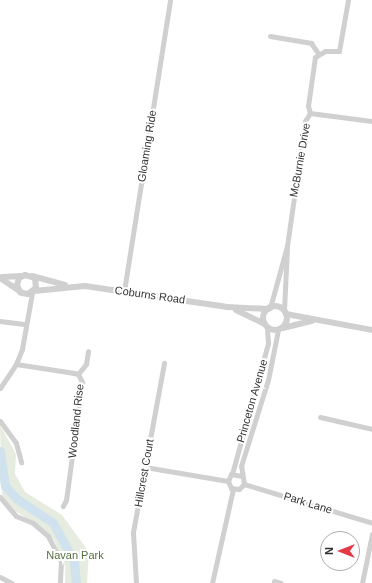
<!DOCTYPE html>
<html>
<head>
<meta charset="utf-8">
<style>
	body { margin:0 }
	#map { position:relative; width:372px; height:583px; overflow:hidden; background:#fff; font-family:Arial,sans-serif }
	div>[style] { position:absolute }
	.green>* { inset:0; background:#e6ecdf }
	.river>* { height:9px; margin:-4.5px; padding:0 4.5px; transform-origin:4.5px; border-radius:4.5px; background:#cfe2ee }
	.minor>* { height:5px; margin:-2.5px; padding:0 2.5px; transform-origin:2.5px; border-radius:2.5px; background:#d0d0d0 }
	.tertiary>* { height:6px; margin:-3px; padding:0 3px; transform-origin:3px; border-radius:3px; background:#d0d0d0 }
	.tertiary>.ring { margin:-3px; padding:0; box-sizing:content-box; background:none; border:6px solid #d0d0d0; border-radius:50% }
	span { translate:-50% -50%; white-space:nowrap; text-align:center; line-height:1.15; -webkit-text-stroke:4px #fff; paint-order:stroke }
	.street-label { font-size:11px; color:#333 }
	.park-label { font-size:11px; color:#56703f }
	.north { position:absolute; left:320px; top:531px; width:40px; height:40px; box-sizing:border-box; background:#fff; border:1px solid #adadad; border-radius:50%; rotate:270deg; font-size:11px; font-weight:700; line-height:16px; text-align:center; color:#333 }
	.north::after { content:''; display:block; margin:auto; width:14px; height:18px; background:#e63946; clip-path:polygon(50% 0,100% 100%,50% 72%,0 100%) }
</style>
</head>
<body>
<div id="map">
	<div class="green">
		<i style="clip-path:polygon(0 425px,16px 454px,15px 474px,25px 492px,62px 515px,89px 552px,87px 583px,65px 583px,65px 566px,54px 540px,40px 526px,10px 508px,2px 496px)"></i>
	</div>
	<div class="river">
		<i style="left:0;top:451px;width:35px;rotate:82deg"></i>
		<i style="left:5px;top:486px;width:18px;rotate:47deg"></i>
		<i style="left:17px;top:499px;width:43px;rotate:33.7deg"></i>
		<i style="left:53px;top:523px;width:43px;rotate:61.1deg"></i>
		<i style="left:74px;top:561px;width:22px;rotate:85deg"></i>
	</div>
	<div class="minor">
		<i style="left:270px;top:36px;width:42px;rotate:9.7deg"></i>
		<i style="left:311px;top:43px;width:12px;rotate:55deg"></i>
		<i style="left:310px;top:113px;width:7px;rotate:-106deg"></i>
		<i style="left:308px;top:106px;width:49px;rotate:-81.9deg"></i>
		<i style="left:315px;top:57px;width:12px;rotate:-31deg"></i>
		<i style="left:325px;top:51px;width:14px"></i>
		<i style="left:339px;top:51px;width:52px;rotate:-80deg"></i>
		<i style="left:310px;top:113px;width:63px;rotate:7.4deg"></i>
		<i style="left:124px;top:291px;width:295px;rotate:-81deg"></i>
		<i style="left:270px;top:308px;width:64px;rotate:-74.7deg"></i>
		<i style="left:287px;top:246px;width:126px;rotate:-81.8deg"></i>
		<i style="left:305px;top:121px;width:9px;rotate:-58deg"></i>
		<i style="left:284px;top:310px;width:61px;rotate:-87.2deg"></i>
		<i style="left:0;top:321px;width:26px;rotate:7deg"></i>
		<i style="left:16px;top:364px;width:59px;rotate:8.8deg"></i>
		<i style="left:74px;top:373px;width:4px;rotate:14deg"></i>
		<i style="left:78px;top:374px;width:9px;rotate:63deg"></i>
		<i style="left:82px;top:382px;width:119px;rotate:97.7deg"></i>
		<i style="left:66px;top:500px;width:7px;rotate:117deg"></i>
		<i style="left:78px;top:374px;width:13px;rotate:-51deg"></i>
		<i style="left:86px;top:364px;width:13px;rotate:-81deg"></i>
		<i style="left:0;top:388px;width:29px;rotate:-56deg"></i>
		<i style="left:16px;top:364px;width:16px;rotate:-68deg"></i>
		<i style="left:22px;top:349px;width:57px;rotate:-79.9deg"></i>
		<i style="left:320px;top:417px;width:53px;rotate:13deg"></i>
		<i style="left:0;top:421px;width:27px;rotate:54deg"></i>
		<i style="left:16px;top:443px;width:20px;rotate:75deg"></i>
		<i style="left:145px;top:467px;width:84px;rotate:9.6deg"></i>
		<i style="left:232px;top:474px;width:136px;rotate:-74.6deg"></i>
		<i style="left:268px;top:343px;width:16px;rotate:-94deg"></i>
		<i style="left:242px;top:476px;width:11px;rotate:-170deg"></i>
		<i style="left:231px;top:474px;width:8px;rotate:113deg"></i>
		<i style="left:228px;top:481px;width:8px;rotate:67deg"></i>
		<i style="left:231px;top:488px;width:8px;rotate:7deg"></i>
		<i style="left:239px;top:489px;width:7px;rotate:-45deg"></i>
		<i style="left:244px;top:484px;width:18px;rotate:-99deg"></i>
		<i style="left:241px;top:466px;width:90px;rotate:-72.6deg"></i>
		<i style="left:268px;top:380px;width:51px;rotate:-78.7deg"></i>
		<i style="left:244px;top:484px;width:134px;rotate:16.9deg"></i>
		<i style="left:0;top:497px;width:25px;rotate:50deg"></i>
		<i style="left:16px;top:516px;width:18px;rotate:22deg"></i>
		<i style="left:33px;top:523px;width:20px;rotate:41deg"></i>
		<i style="left:48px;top:536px;width:28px;rotate:63deg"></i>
		<i style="left:61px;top:561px;width:22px;rotate:93deg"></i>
		<i style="left:0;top:577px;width:13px;rotate:27deg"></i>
		<i style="left:274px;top:581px;width:7px;rotate:16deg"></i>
		<i style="left:136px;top:583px;width:51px;rotate:-93.4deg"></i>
		<i style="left:133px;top:532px;width:172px;rotate:-79.6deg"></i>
		<i style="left:212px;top:583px;width:96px;rotate:-77.4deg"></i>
		<i style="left:362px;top:583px;width:50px;rotate:-78.5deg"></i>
	</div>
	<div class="tertiary">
		<i style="left:32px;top:276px;width:34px;rotate:15deg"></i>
		<i style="left:2px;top:277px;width:20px;rotate:-3deg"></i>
		<i style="left:0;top:278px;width:27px;rotate:34deg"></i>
		<i style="left:22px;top:293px;width:6px;rotate:9deg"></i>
		<i style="left:28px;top:294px;width:10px;rotate:-37deg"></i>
		<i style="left:36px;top:288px;width:10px;rotate:-96deg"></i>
		<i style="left:35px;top:278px;width:10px;rotate:-163deg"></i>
		<i style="left:25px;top:275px;width:7px;rotate:153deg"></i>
		<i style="left:19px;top:278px;width:7px;rotate:106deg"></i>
		<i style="left:17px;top:285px;width:8px;rotate:67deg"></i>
		<i style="left:34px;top:291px;width:51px;rotate:-5.6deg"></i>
		<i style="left:85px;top:286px;width:144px;rotate:8.4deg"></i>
		<i style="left:227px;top:307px;width:41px;rotate:2.8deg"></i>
		<i class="ring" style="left:263px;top:306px;width:18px;height:18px"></i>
		<i style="left:236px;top:310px;width:32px;rotate:26deg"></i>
		<i style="left:286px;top:314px;width:87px;rotate:10.5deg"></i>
		<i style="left:283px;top:328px;width:30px;rotate:-14deg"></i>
	</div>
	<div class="street-label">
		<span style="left:147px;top:146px;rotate:-81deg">Gloaming Ride</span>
		<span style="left:300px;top:160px;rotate:-80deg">McBurnie Drive</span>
		<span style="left:150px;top:295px;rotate:8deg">Coburns Road</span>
		<span style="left:252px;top:401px;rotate:-74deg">Princeton Avenue</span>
		<span style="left:76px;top:421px;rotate:-84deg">Woodland Rise</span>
		<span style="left:144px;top:473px;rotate:-80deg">Hillcrest Court</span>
		<span style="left:308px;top:503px;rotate:17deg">Park Lane</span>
	</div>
	<div class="park-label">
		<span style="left:75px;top:555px">Navan Park</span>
	</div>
	<div class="north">N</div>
</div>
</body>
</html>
